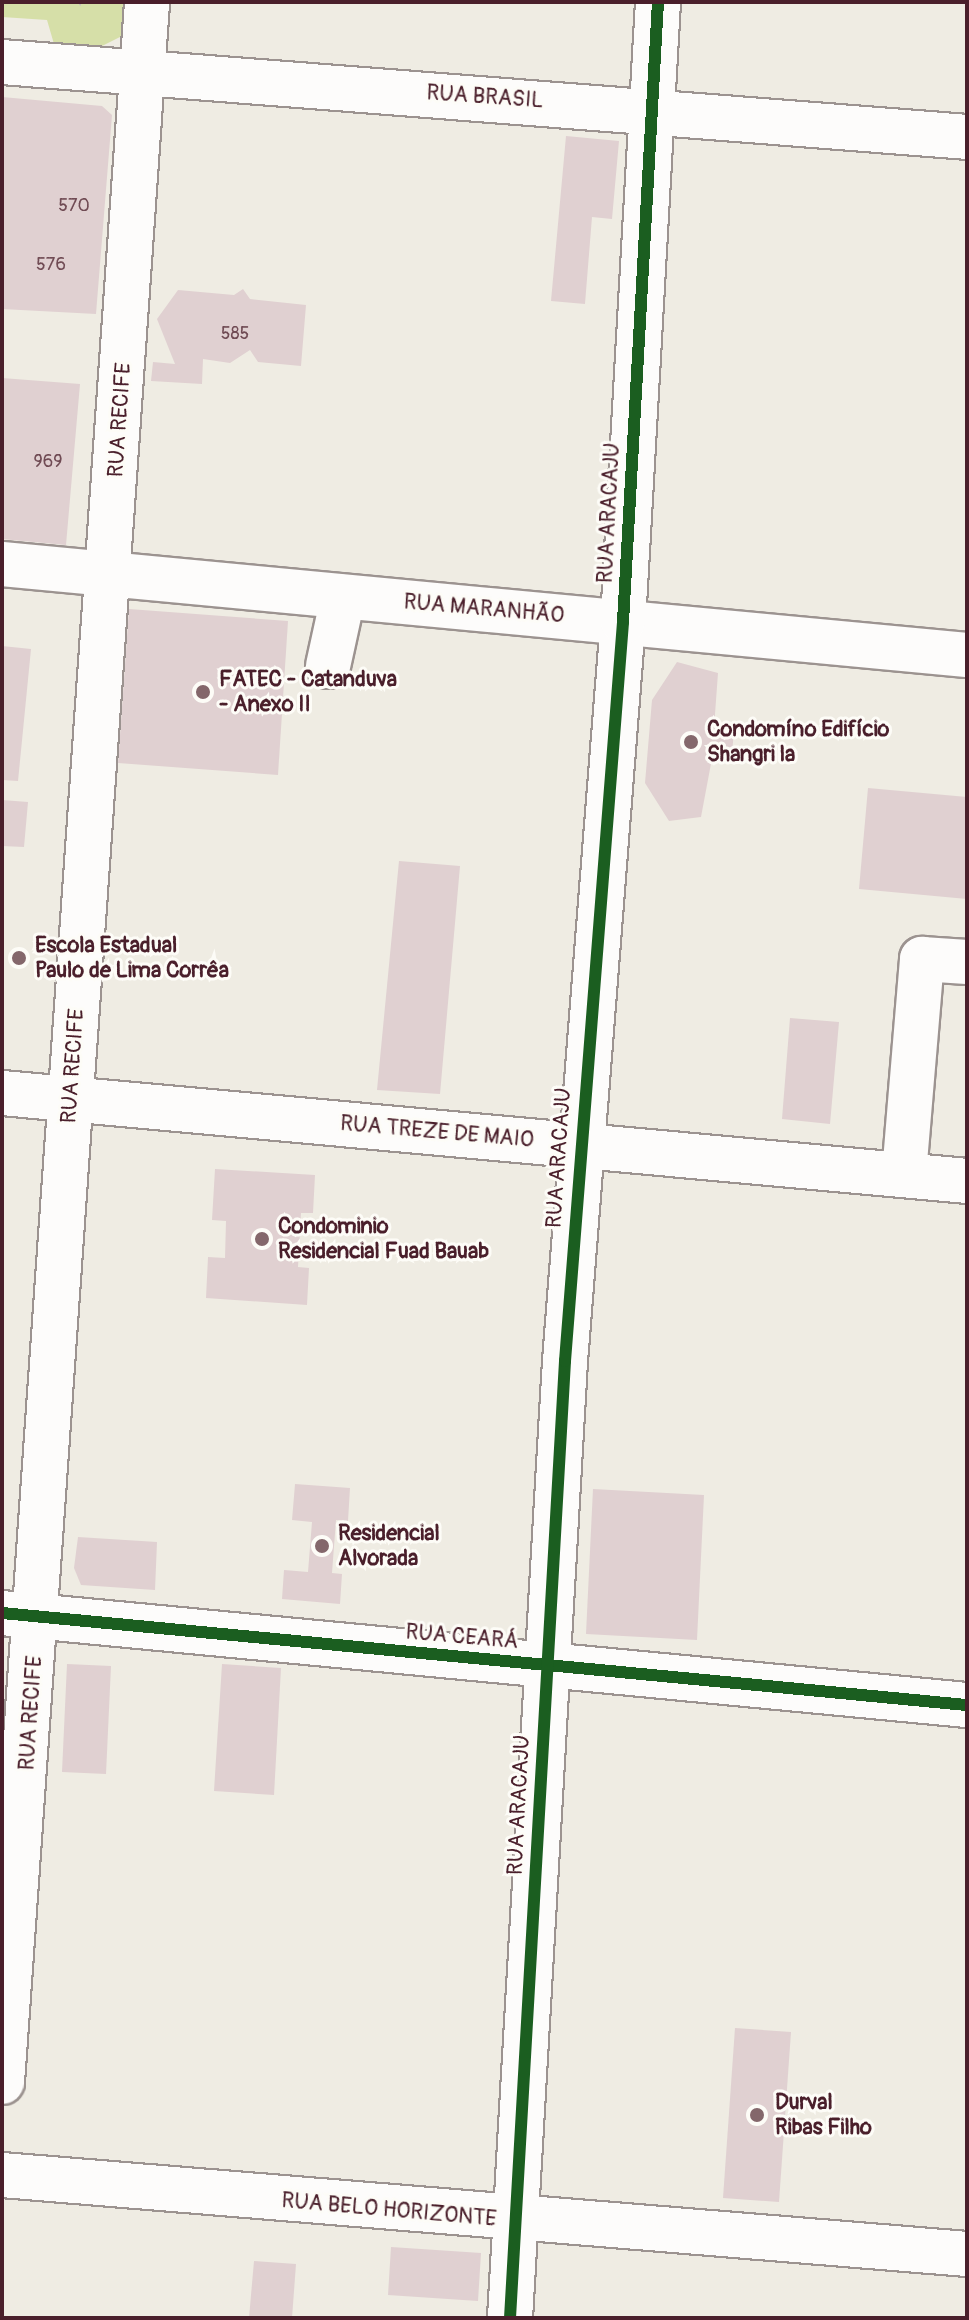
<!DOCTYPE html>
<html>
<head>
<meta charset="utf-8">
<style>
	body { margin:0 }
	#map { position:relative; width:969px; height:2320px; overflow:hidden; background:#efece3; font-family:Pangolin,sans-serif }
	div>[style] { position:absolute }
	.green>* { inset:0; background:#d6dfa8 }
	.building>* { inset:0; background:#e0d0d1 }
	.path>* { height:5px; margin-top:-2.5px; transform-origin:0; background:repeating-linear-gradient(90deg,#c4bfbe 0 2px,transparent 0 8px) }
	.roads { filter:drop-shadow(2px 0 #9c9390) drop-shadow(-2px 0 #9c9390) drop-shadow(0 2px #9c9390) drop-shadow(0 -2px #9c9390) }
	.minor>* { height:44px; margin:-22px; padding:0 22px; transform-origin:22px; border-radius:22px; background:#fdfcfb }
	.major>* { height:44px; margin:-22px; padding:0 22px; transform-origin:22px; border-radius:22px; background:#fdfcfb }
	.cycleway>* { height:12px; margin:-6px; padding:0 6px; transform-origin:6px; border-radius:6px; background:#1b5e20 }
	.dots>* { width:22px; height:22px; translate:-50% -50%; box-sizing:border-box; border:4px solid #fdfcf7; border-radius:50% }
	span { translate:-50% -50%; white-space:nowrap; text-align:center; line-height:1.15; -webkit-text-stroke:6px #fdfcf7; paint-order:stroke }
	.number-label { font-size:18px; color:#704b54 }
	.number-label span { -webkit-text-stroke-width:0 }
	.street-label { font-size:22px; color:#4a1f2b }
	.poi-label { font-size:22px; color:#4a1f2b; font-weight:700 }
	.left { translate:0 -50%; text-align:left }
	.frame { position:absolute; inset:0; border:4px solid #4a1f2b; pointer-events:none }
</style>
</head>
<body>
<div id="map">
	<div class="green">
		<i style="clip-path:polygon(2px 2px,128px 2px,124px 35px,96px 49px,54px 44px,47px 20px,2px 17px)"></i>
	</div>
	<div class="building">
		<i style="clip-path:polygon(2px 97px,102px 106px,112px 115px,96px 314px,2px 309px)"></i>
		<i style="clip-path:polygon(566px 136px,619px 141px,612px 219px,592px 217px,585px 304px,551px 301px)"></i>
		<i style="clip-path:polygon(243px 289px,250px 299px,306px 305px,301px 366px,258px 362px,250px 350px,230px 363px,203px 359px,202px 384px,151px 381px,153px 362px,175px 364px,157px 319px,178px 290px,234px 295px)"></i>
		<i style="clip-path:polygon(2px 378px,80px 384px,66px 545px,2px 539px)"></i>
		<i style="clip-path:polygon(129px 609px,288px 621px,278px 775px,118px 763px)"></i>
		<i style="clip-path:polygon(2px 646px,31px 649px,18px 781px,2px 780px)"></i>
		<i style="clip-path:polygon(677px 662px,718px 673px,714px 728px,734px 730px,732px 754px,713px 753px,701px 817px,669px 821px,645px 783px,652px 700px)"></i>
		<i style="clip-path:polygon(868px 788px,967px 797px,967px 899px,859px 889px)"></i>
		<i style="clip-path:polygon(2px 800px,28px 802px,24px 847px,2px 846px)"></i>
		<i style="clip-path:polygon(399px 861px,460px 866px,440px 1094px,377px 1090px)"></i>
		<i style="clip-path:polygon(790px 1018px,839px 1022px,830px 1124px,782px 1119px)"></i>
		<i style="clip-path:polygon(215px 1169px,315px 1175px,313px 1213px,301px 1213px,298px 1267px,309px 1268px,307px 1305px,206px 1298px,208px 1257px,225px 1258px,226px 1221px,212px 1220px)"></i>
		<i style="clip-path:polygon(295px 1484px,350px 1488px,348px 1521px,336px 1520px,332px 1573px,342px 1574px,340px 1604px,282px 1599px,284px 1570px,308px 1572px,312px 1522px,292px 1520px)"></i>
		<i style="clip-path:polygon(593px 1489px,704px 1495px,697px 1640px,586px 1634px)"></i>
		<i style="clip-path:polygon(78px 1537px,157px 1542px,155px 1590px,81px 1585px,74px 1568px)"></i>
		<i style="clip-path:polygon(67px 1664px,111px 1666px,106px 1774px,62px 1772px)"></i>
		<i style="clip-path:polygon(222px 1664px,281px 1668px,274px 1795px,214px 1791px)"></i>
		<i style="clip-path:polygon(735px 2028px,791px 2032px,779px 2202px,723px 2198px)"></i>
		<i style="clip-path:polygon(391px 2247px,481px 2253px,478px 2301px,388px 2295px)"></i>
		<i style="clip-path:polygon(254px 2261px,296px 2264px,292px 2318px,249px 2318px)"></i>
	</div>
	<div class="path">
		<i style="left:80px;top:2px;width:2px;rotate:27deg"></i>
	</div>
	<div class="roads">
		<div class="minor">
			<i style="left:2px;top:62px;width:968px;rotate:4.44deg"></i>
			<i style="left:2px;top:564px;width:969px;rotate:5.39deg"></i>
			<i style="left:328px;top:666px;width:71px;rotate:-77.7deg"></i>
			<i style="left:2px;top:1093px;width:969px;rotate:5.21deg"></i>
			<i style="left:904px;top:1174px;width:216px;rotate:-85.2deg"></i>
			<i style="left:922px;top:959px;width:45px;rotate:3.8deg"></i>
			<i style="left:2px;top:1613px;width:969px;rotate:5.45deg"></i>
			<i style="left:2px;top:2175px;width:968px;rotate:4.68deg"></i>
			<i style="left:510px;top:2318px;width:959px;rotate:-86.71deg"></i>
			<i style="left:565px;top:1361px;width:741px;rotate:-85.51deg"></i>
			<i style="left:623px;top:622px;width:621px;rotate:-86.77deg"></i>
		</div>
		<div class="major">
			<i style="left:2px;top:2082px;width:2085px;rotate:-86.01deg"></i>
		</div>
	</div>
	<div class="cycleway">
		<i style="left:2px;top:1613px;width:969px;rotate:5.45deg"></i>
		<i style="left:510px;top:2318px;width:959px;rotate:-86.71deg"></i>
		<i style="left:565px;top:1361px;width:741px;rotate:-85.51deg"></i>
		<i style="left:623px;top:622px;width:621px;rotate:-86.77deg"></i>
	</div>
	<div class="dots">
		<i style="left:203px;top:692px;background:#84676b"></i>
		<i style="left:691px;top:742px;background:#84676b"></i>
		<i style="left:19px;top:958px;background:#84676b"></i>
		<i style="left:262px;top:1239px;background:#84676b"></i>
		<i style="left:322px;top:1546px;background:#84676b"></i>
		<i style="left:757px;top:2115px;background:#84676b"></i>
	</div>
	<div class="number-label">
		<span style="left:74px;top:206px">570</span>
		<span style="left:51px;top:265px">576</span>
		<span style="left:235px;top:334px">585</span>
		<span style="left:48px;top:462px">969</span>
	</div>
	<div class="street-label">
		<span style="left:485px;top:97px;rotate:4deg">RUA BRASIL</span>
		<span style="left:120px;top:420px;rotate:-86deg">RUA RECIFE</span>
		<span style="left:609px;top:513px;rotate:-87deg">RUA ARACAJU</span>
		<span style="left:484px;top:609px;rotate:5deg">RUA MARANHÃO</span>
		<span style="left:73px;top:1066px;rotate:-86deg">RUA RECIFE</span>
		<span style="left:437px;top:1132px;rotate:5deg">RUA TREZE DE MAIO</span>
		<span style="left:559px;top:1158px;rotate:-86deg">RUA ARACAJU</span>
		<span style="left:462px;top:1637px;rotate:5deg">RUA CEARÁ</span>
		<span style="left:31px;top:1713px;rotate:-86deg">RUA RECIFE</span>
		<span style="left:519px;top:1805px;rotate:-87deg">RUA ARACAJU</span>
		<span style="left:389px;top:2210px;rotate:5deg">RUA BELO HORIZONTE</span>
	</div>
	<div class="poi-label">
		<span class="left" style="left:219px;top:692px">FATEC - Catanduva<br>- Anexo II</span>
		<span class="left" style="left:707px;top:742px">Condomíno Edifício<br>Shangri la</span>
		<span class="left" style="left:35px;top:958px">Escola Estadual<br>Paulo de Lima Corrêa</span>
		<span class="left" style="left:278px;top:1239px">Condominio<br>Residencial Fuad Bauab</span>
		<span class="left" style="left:338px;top:1546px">Residencial<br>Alvorada</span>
		<span class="left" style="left:775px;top:2115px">Durval<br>Ribas Filho</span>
	</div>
	<div class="frame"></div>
</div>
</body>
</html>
